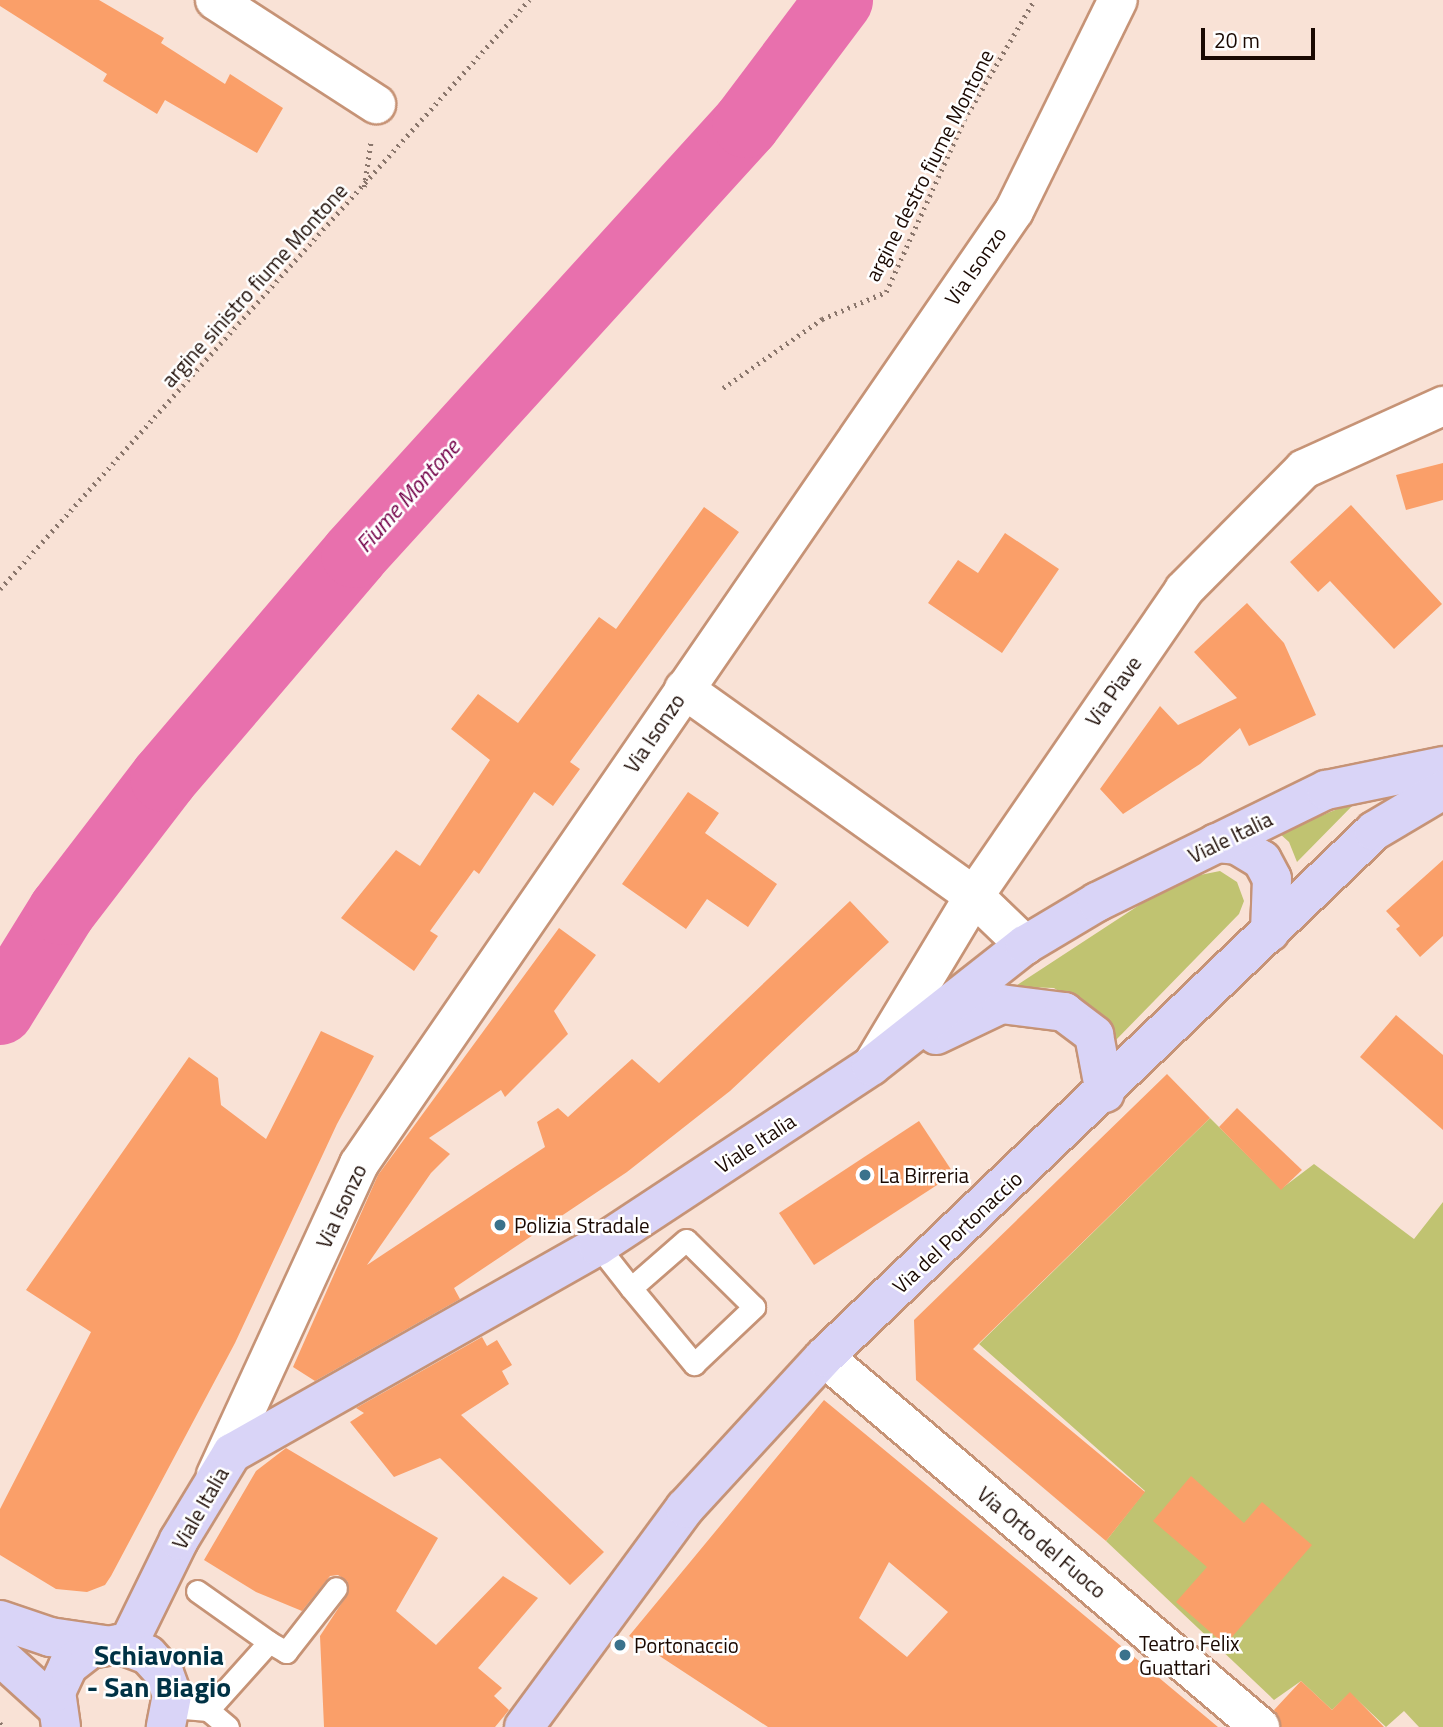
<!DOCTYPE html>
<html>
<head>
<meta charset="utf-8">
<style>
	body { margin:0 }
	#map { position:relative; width:1443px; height:1727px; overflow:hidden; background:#f9e2d6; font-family:"Titillium Web",sans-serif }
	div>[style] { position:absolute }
	.green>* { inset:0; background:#c0c371 }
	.river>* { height:68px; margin:-34px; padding:0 34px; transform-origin:34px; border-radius:34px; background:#e870ad }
	.building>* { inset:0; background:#fa9f69 }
	.path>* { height:4.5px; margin-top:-2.25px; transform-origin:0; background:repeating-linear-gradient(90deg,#8a766c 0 2px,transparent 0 7px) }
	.roads { filter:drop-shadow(2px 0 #c69376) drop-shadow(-2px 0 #c69376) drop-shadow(0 2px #c69376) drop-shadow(0 -2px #c69376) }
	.lane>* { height:21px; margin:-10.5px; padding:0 10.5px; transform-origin:10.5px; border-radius:10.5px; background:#fff }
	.street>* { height:38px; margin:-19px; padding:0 19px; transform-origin:19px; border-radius:19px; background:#fff }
	.primary>* { height:38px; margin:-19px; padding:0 19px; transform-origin:19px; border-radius:19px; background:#d9d4f7 }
	.dots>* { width:19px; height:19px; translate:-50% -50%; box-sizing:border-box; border:4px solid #fff; border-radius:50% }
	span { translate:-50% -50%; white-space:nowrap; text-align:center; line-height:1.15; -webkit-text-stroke:5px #fff; paint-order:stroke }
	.street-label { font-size:21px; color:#1a0902 }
	.poi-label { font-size:21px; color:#1a0902 }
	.left { translate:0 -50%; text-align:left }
	.water-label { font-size:23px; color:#720048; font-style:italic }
	.district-label { font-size:28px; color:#003245; font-weight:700 }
	.scale { position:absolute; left:1201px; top:28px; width:114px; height:32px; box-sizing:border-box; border:4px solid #1a0902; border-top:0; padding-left:9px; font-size:21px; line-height:24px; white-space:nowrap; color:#1a0902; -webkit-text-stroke:5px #fff; paint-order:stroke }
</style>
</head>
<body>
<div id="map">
	<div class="green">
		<i style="clip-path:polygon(1357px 801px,1297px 862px,1289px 842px,1279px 833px)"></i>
		<i style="clip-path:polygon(1220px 871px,1237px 882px,1244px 901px,1239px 914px,1113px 1043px,1075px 1002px,1054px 988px,1026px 987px,1005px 993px,1144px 902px,1190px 877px)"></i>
		<i style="clip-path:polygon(1210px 1118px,1281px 1189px,1314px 1164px,1414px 1239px,1443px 1202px,1443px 1727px,1419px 1727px,1404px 1711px,1386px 1727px,1350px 1693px,1332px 1710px,1301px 1681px,1274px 1700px,1106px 1541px,1145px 1491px,979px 1344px)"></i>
	</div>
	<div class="river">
		<i style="left:0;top:1011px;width:118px;rotate:-58.2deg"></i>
		<i style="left:62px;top:911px;width:168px;rotate:-52.5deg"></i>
		<i style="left:164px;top:778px;width:294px;rotate:-49.5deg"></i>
		<i style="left:355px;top:554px;width:581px;rotate:-47.72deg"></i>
		<i style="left:746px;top:124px;width:155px;rotate:-53.1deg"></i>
	</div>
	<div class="building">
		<i style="clip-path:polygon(0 0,99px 0,164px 38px,161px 43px,225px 84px,230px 74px,283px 108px,257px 153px,165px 100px,157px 114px,103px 81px,107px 74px,0 6px)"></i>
		<i style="clip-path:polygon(1443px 463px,1443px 500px,1406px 510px,1396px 475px)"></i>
		<i style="clip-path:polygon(1351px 505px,1442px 604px,1394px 649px,1330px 581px,1318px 592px,1290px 562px)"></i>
		<i style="clip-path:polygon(704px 507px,739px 532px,570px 762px,580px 769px,553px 806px,534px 792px,479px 874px,474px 870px,430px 931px,438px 936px,414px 971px,341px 918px,396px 850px,420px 866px,490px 760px,451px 729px,478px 694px,518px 723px,599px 617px,616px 629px)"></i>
		<i style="clip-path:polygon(1005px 533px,1059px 569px,1002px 653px,928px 603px,958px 560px,978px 573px)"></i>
		<i style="clip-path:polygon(1247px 603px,1284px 643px,1316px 715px,1249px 746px,1240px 728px,1200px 764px,1123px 814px,1100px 789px,1160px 706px,1178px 725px,1237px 698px,1194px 652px)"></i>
		<i style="clip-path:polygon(688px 792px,719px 813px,705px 833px,777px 884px,748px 927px,707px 899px,686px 929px,622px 884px)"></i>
		<i style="clip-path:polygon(1443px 860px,1443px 936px,1420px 957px,1396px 929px,1400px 926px,1386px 911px)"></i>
		<i style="clip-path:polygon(850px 901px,889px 942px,730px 1091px,627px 1172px,454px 1288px,460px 1299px,315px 1381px,293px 1367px,378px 1175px,559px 928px,596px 955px,554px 1011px,568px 1034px,505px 1097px,501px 1090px,429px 1138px,450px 1154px,431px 1173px,367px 1265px,545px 1147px,537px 1122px,558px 1108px,568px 1117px,632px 1059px,659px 1083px)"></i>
		<i style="clip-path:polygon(1396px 1015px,1443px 1055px,1443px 1130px,1360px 1057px)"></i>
		<i style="clip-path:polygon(321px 1031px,374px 1056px,337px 1124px,235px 1343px,111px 1576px,105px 1585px,87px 1592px,56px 1589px,0 1555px,0 1509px,91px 1332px,26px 1290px,189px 1057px,218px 1078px,221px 1105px,266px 1139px)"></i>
		<i style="clip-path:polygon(1167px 1074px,1210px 1118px,973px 1349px,1145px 1492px,1106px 1541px,916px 1380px,914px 1320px)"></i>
		<i style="clip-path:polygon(1237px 1108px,1302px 1170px,1281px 1190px,1219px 1127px)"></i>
		<i style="clip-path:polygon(919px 1121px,954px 1174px,814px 1265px,779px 1213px)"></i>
		<i style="clip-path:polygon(482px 1337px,487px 1346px,497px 1340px,512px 1365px,502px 1371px,509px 1384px,461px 1415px,604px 1552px,570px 1585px,440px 1458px,394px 1477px,350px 1422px,364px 1413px,356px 1408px)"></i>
		<i style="clip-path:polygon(evenodd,824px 1400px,1061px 1596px,1218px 1727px,768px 1727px,629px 1636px,824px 1400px,889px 1562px,948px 1612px,907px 1657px,859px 1618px,889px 1562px)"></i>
		<i style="clip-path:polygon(286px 1448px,438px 1538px,396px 1611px,436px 1645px,503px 1576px,538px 1598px,478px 1668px,502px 1688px,494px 1696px,509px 1710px,495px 1727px,324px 1727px,320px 1636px,347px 1595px,348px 1582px,338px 1575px,330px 1576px,302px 1611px,256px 1592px,204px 1560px,256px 1471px)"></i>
		<i style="clip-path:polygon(1191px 1476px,1244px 1523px,1262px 1502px,1312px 1545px,1225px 1645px,1176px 1602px,1207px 1567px,1153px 1521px)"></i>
		<i style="clip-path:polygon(1301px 1681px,1332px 1710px,1350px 1692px,1384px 1727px,1281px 1727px,1274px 1710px)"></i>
	</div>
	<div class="path">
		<i style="left:364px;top:187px;width:48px;rotate:-81.5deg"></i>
		<i style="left:723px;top:388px;width:121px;rotate:-34.9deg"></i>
		<i style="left:822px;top:319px;width:69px;rotate:-22.9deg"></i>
		<i style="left:886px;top:292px;width:189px;rotate:-65.6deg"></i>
		<i style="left:964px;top:120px;width:139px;rotate:-59.7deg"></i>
		<i style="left:0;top:589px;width:792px;rotate:-48.07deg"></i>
		<i style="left:0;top:1723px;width:5px;rotate:53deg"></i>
	</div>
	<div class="roads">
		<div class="lane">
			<i style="left:598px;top:1246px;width:53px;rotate:51.8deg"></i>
			<i style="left:631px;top:1288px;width:99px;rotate:50.3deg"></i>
			<i style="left:694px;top:1364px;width:83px;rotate:-43.5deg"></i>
			<i style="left:754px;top:1307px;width:95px;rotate:-135.4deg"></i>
			<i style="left:686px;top:1240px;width:73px;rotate:138.9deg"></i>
			<i style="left:197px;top:1591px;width:88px;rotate:35.3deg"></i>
			<i style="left:269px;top:1642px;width:91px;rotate:131.9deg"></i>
			<i style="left:269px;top:1642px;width:20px;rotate:30deg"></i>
			<i style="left:286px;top:1652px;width:81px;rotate:-52deg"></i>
			<i style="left:172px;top:1707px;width:36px;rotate:5deg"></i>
			<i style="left:208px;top:1710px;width:26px;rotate:40deg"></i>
		</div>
		<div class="street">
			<i style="left:215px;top:0;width:192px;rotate:32.9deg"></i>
			<i style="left:684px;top:689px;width:356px;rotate:35.5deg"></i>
			<i style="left:974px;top:896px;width:71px;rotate:43.9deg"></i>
			<i style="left:873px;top:1064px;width:196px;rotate:-59deg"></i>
			<i style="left:974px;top:896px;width:371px;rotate:-55.5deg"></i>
			<i style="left:1184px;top:590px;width:170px;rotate:-45.2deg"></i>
			<i style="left:1304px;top:469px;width:153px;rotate:-24.4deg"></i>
			<i style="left:824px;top:1357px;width:572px;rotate:40.32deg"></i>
			<i style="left:216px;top:1475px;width:342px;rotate:-65.3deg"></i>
			<i style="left:359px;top:1164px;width:1156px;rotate:-55.5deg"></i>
			<i style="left:1014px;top:211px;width:235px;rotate:-63.8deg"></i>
		</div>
		<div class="primary">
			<i style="left:1216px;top:843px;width:21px;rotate:5deg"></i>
			<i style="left:1237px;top:845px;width:29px;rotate:31deg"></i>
			<i style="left:1262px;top:860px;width:21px;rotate:62deg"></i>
			<i style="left:1272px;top:879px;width:53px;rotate:92.2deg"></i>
			<i style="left:936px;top:1035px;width:72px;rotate:-25.5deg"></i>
			<i style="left:1001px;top:1004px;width:64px;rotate:7.2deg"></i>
			<i style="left:1064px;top:1012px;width:38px;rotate:37deg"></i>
			<i style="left:1094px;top:1035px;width:59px;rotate:79.3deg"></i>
			<i style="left:0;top:1620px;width:53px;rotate:18.8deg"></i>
			<i style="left:50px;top:1637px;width:55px;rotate:8.4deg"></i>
			<i style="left:127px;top:1646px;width:118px;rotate:-63.9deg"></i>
			<i style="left:179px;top:1540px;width:102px;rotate:-58.7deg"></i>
			<i style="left:232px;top:1453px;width:420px;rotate:-29.5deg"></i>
			<i style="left:598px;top:1246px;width:327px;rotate:-33.4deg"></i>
			<i style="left:871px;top:1066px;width:196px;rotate:-38.2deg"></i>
			<i style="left:1025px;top:945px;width:84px;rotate:-30.8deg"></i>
			<i style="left:1097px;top:902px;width:255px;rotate:-26.1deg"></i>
			<i style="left:1326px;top:790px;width:119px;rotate:-11.6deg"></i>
			<i style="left:0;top:1656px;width:74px;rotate:42.3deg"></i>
			<i style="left:61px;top:1727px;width:35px;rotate:-98deg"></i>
			<i style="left:56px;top:1692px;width:29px;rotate:-65deg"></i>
			<i style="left:68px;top:1666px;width:28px;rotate:-38deg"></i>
			<i style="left:90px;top:1649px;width:29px;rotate:-10deg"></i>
			<i style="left:119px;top:1644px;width:31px;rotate:21deg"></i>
			<i style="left:148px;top:1655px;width:24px;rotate:48deg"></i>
			<i style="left:164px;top:1673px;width:23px;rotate:70deg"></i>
			<i style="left:172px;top:1695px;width:33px;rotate:101deg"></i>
			<i style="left:524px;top:1727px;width:272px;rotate:-53.7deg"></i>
			<i style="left:685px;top:1508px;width:205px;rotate:-47.4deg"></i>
			<i style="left:824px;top:1357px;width:761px;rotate:-43.72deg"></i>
			<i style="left:1374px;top:831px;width:80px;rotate:-30.7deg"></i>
		</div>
	</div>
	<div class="dots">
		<i style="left:865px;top:1175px;background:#3a728c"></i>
		<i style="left:500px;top:1225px;background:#3a728c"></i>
		<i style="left:620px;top:1645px;background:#3a728c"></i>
		<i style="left:1125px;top:1655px;background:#3a728c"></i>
	</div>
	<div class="street-label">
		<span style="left:929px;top:165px;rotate:-63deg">argine destro fiume Montone</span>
		<span style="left:975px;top:266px;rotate:-55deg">Via Isonzo</span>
		<span style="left:254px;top:285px;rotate:-48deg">argine sinistro fiume Montone</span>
		<span style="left:1113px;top:691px;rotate:-55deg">Via Piave</span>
		<span style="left:654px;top:733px;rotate:-56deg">Via Isonzo</span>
		<span style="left:1230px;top:837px;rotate:-26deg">Viale Italia</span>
		<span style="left:755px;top:1143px;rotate:-33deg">Viale Italia</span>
		<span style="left:341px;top:1206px;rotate:-65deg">Via Isonzo</span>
		<span style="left:957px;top:1232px;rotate:-43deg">Via del Portonaccio</span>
		<span style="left:200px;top:1508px;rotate:-60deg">Viale Italia</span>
		<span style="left:1042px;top:1542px;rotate:40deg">Via Orto del Fuoco</span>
	</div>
	<div class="poi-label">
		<span class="left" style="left:879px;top:1175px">La Birreria</span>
		<span class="left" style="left:514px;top:1225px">Polizia Stradale</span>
		<span class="left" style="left:1139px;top:1655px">Teatro Felix<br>Guattari</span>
		<span class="left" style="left:634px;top:1645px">Portonaccio</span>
	</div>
	<div class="water-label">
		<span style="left:408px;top:496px;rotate:-48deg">Fiume Montone</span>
	</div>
	<div class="district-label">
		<span style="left:159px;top:1671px">Schiavonia<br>- San Biagio</span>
	</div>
	<div class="scale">20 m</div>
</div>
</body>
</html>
